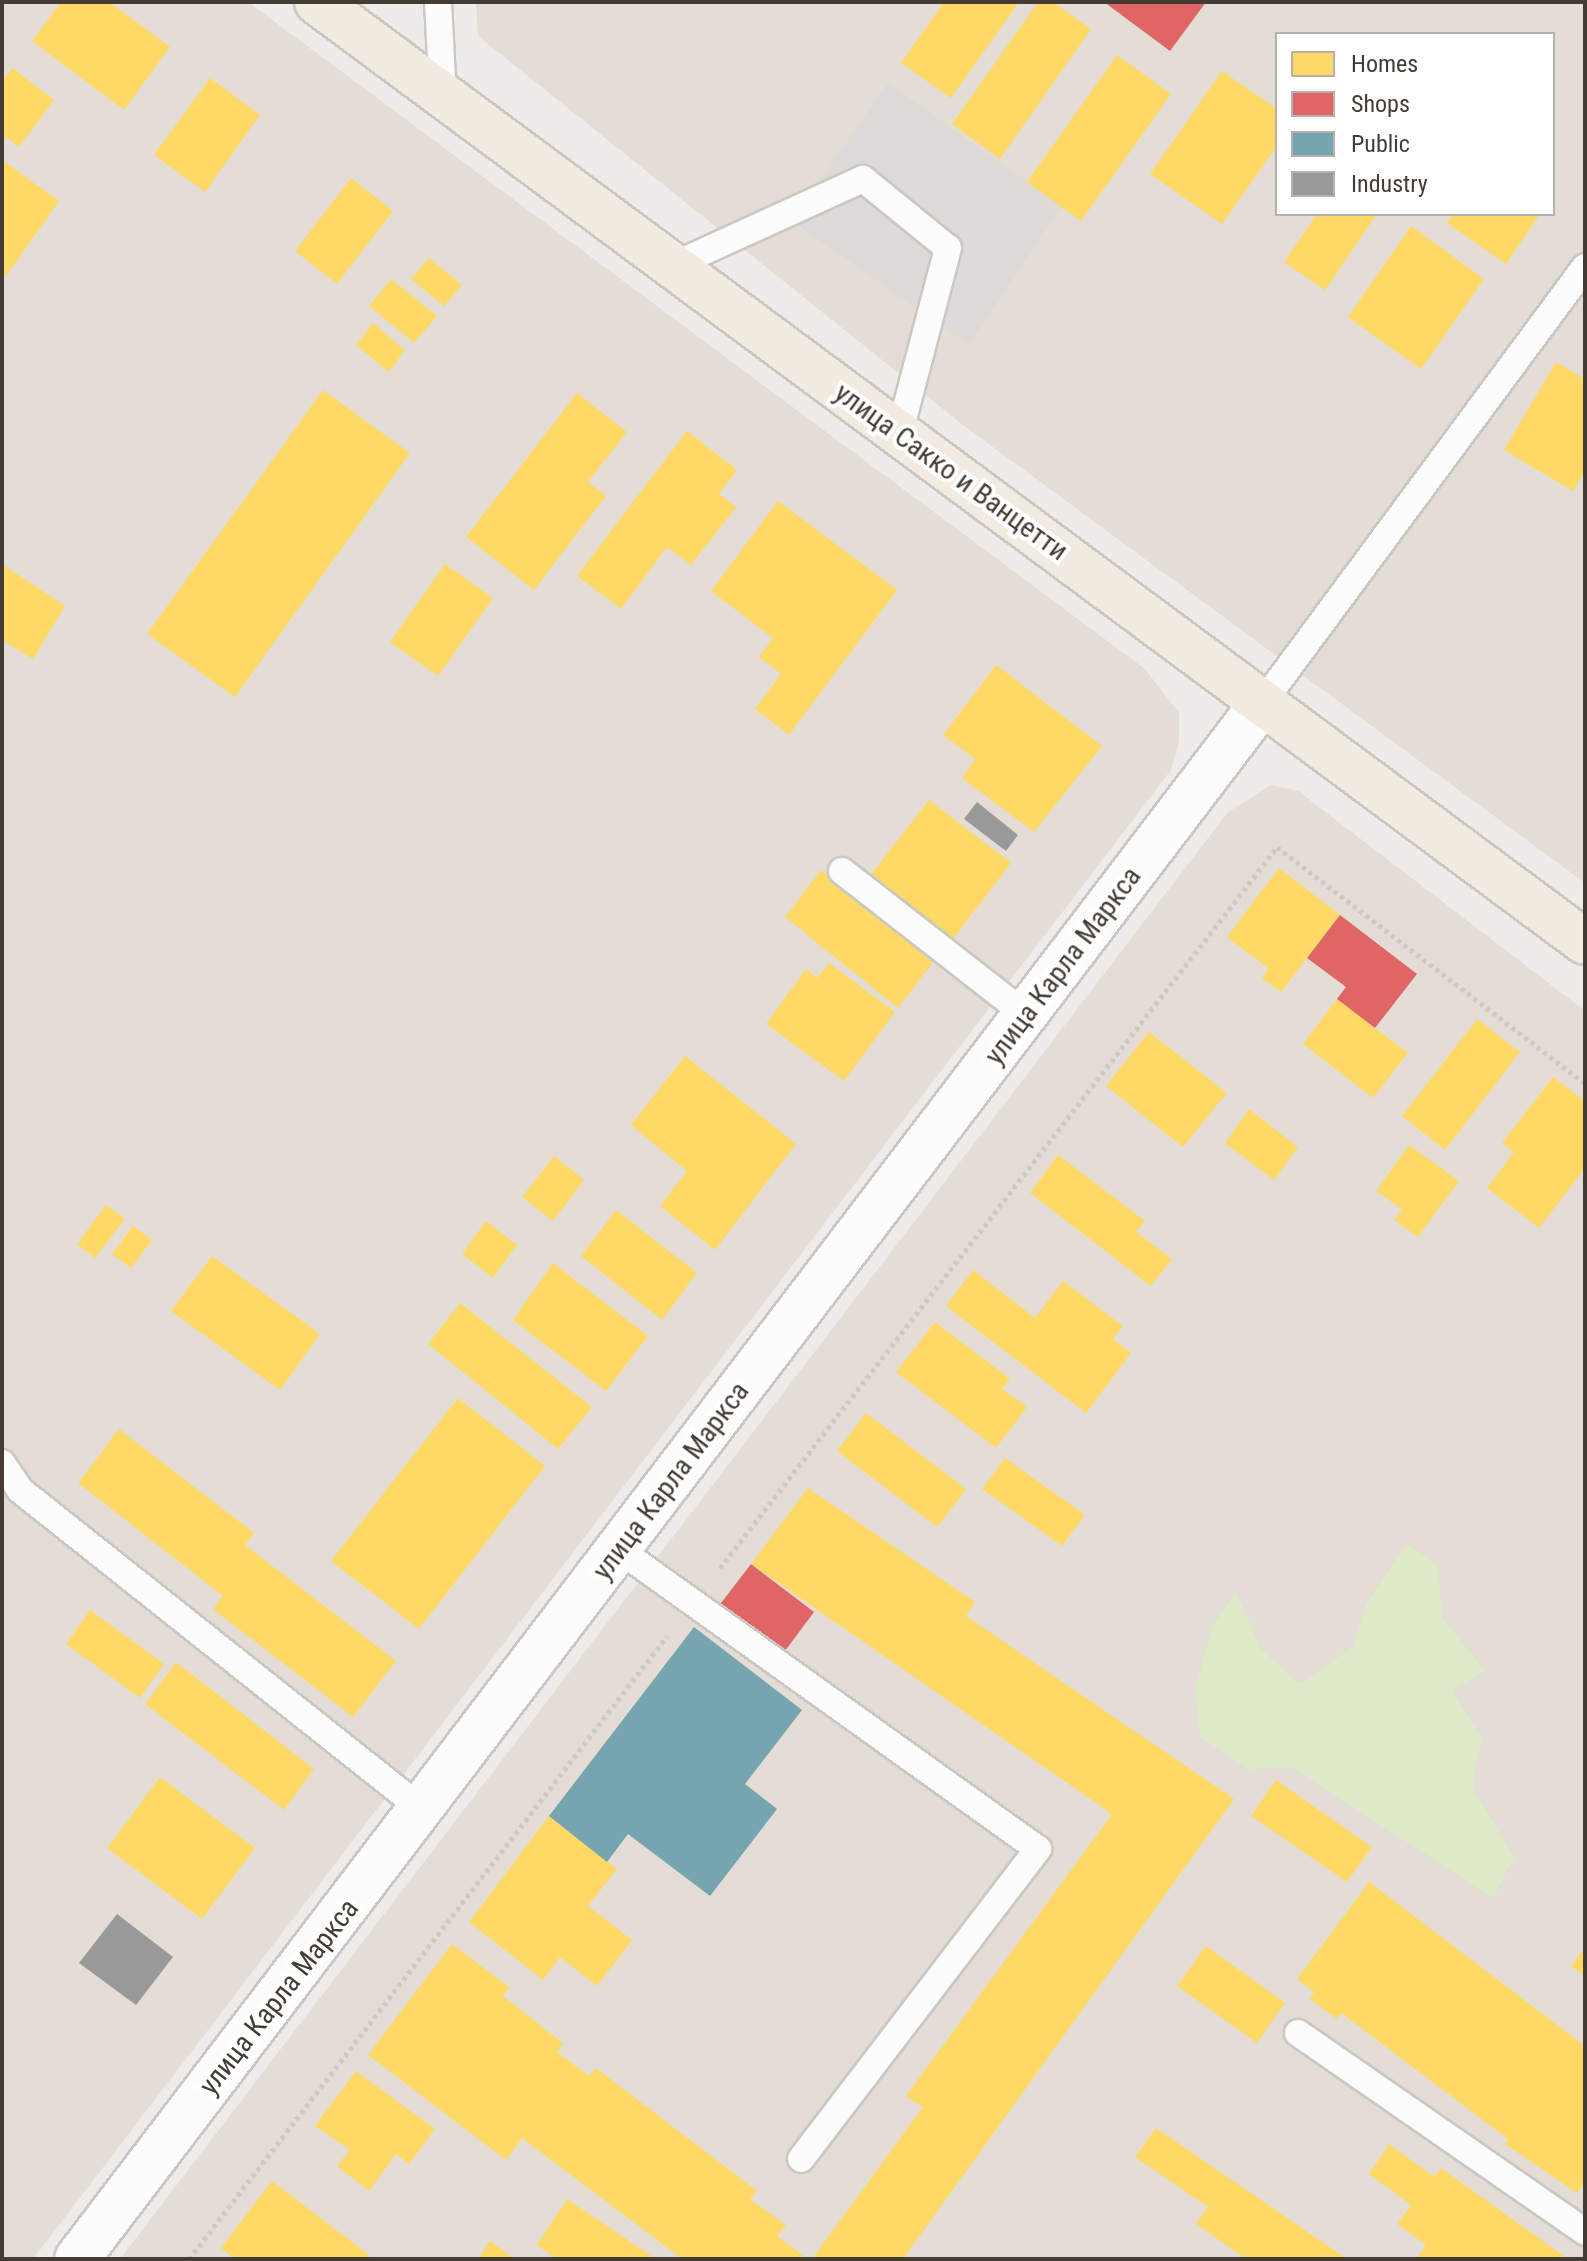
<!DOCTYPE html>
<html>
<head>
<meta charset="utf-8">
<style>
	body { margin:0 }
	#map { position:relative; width:1587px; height:2261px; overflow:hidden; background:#eeebe8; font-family:"Roboto Condensed",sans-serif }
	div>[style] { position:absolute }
	.residential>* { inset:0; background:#e3ddd5 }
	.green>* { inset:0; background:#dee9c7 }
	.parking>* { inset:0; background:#dddad7 }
	.homes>* { inset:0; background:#ffd966 }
	.shops>* { inset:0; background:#e06666 }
	.public>* { inset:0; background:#76a5af }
	.industry>* { inset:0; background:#999 }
	.path>* { height:5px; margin-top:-2.5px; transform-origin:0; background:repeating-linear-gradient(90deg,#cdcac6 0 4px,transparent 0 8px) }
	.roads { filter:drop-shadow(2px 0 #cbc7c3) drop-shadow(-2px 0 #cbc7c3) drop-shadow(0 2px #cbc7c3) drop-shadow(0 -2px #cbc7c3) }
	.lane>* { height:26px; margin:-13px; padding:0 13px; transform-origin:13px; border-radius:13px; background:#fcfcfc }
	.street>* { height:44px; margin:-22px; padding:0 22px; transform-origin:22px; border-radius:22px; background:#fcfcfc }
	.primary>* { height:44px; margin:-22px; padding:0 22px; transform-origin:22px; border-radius:22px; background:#f1ebe2 }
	span { translate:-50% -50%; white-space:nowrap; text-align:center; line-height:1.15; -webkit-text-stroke:8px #fff; paint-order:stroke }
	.street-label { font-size:28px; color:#443c34 }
	.frame { position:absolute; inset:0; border:4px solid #443c34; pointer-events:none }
	.legend { position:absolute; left:1275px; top:32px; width:280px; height:184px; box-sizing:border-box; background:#fff; border:2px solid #b4b1ae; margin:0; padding:10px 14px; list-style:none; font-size:24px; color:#443c34 }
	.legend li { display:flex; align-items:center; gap:16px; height:40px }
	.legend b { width:40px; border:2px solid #b4b1ae }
</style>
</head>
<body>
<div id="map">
	<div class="residential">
		<i style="clip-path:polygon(2px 2px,248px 2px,1145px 669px,1179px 713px,1179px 742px,1171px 770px,33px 2259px,2px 2259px)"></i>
		<i style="clip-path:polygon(evenodd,476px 2px,1585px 2px,1585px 883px,963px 425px,478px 36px,476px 2px,1277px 34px,1553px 34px,1553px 214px,1277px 214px,1277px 34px)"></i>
		<i style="clip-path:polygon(1271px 785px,1298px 791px,1585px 1011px,1585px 2259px,120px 2259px,1228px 812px)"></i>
	</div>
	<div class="green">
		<i style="clip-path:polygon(1407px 1544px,1438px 1566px,1442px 1617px,1485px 1671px,1452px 1690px,1482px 1739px,1472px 1787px,1514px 1857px,1493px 1898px,1291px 1767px,1249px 1769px,1200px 1737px,1195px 1688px,1213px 1625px,1236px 1592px,1261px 1649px,1299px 1684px,1353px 1647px,1367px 1603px)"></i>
	</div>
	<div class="parking">
		<i style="clip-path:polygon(888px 83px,1061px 206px,969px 345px,792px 221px)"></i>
	</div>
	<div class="homes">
		<i style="clip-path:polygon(61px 2px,109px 2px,170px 47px,124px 110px,32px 41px)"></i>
		<i style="clip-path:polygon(944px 2px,1019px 2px,951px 98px,901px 63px)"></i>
		<i style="clip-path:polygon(1038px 2px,1053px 2px,1091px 29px,1000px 159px,952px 124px)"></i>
		<i style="clip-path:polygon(1117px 55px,1171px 94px,1081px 221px,1027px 182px)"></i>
		<i style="clip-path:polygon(12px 68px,54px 100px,19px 147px,2px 134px,2px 82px)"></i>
		<i style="clip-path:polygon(1222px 71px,1277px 109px,1277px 146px,1222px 224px,1150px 174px)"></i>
		<i style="clip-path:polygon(210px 78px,260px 115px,205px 192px,154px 155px)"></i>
		<i style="clip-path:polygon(2px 160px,59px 201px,6px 276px,2px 273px)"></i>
		<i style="clip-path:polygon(351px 178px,393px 211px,337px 284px,295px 251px)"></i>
		<i style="clip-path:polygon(1317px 214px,1377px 214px,1325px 290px,1284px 262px)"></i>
		<i style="clip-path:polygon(1453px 214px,1540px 214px,1506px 264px,1447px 223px)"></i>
		<i style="clip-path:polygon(1411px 226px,1484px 279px,1421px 369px,1348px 317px)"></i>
		<i style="clip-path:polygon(429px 258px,462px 285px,444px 306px,411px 279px)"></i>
		<i style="clip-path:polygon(391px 279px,437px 316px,414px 343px,369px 306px)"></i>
		<i style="clip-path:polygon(373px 323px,405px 350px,389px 372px,356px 345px)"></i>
		<i style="clip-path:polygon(1556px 362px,1585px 379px,1585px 471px,1573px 491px,1504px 450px)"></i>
		<i style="clip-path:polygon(323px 390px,410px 453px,235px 697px,147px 634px)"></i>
		<i style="clip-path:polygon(577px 393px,627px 432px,588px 482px,606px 496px,534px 590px,466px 537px)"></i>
		<i style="clip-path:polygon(687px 431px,737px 470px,719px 494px,736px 507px,691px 565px,667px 547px,621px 609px,577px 576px)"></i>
		<i style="clip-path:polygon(778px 501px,897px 590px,789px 735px,755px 709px,781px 674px,759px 657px,773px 638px,711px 591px)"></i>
		<i style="clip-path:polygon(2px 564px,65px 606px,33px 659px,2px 640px)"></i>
		<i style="clip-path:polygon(445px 564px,493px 598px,438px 676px,390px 642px)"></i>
		<i style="clip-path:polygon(996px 665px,1102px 746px,1034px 832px,962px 778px,975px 759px,943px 735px)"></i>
		<i style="clip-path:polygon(929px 800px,1011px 863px,952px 940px,869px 877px)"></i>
		<i style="clip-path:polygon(1279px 868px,1340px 915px,1281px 992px,1262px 978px,1269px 969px,1227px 937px)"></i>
		<i style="clip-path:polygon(821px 870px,937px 957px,898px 1008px,785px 917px)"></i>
		<i style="clip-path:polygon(829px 963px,895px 1012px,844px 1081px,766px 1024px,806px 969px,817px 978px)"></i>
		<i style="clip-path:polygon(1337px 999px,1408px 1053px,1373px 1098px,1303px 1044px)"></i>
		<i style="clip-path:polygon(1477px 1019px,1520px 1052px,1445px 1150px,1402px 1116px)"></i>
		<i style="clip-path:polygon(1149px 1032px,1227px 1093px,1183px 1147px,1106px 1086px)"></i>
		<i style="clip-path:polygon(685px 1056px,796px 1144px,715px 1250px,660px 1206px,687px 1171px,631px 1125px)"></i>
		<i style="clip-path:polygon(1553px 1077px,1585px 1101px,1585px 1168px,1539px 1228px,1487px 1188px,1514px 1152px,1502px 1143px)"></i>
		<i style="clip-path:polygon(1249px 1109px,1298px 1147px,1274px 1180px,1225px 1143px)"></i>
		<i style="clip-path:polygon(1409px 1145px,1459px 1181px,1418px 1237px,1394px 1220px,1402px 1209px,1376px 1191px)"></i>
		<i style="clip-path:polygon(1058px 1155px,1145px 1221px,1136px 1232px,1172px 1259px,1151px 1286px,1030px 1193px)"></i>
		<i style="clip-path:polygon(554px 1156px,584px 1180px,553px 1221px,522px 1197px)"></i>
		<i style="clip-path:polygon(106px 1205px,125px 1219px,95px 1258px,77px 1244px)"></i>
		<i style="clip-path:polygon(616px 1210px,697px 1273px,662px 1320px,581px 1256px)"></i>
		<i style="clip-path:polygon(486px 1221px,517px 1245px,493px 1278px,462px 1254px)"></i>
		<i style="clip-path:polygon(133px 1226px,152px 1240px,131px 1268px,112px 1254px)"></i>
		<i style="clip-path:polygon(212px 1256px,320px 1334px,280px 1390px,171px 1311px)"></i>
		<i style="clip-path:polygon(553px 1263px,648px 1336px,606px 1391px,513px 1320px)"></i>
		<i style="clip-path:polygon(973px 1270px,1035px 1318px,1063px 1281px,1123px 1326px,1113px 1339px,1131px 1353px,1086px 1413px,946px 1306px)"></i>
		<i style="clip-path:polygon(460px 1303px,592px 1407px,558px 1449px,428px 1344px)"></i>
		<i style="clip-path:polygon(935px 1322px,1010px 1379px,1002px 1389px,1027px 1407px,996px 1448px,896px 1372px)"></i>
		<i style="clip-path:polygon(458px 1398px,545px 1466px,419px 1629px,331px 1561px)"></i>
		<i style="clip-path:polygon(866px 1413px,966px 1489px,937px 1527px,837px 1451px)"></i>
		<i style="clip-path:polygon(119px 1429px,254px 1533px,245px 1545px,396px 1661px,353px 1717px,213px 1609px,223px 1596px,78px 1483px)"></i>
		<i style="clip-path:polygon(1005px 1458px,1085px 1515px,1062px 1546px,982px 1489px)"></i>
		<i style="clip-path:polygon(808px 1488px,975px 1602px,966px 1616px,1234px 1799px,903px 2259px,812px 2259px,923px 2107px,906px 2096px,1112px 1814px,751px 1564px)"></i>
		<i style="clip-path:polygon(90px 1610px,164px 1664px,140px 1698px,66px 1644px)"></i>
		<i style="clip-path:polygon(176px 1662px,314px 1769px,284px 1810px,145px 1704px)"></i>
		<i style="clip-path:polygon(160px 1777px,255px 1848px,202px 1919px,107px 1848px)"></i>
		<i style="clip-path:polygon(1276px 1780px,1372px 1847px,1347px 1882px,1251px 1816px)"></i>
		<i style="clip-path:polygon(549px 1816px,617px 1869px,588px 1906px,632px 1940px,597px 1986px,560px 1957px,543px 1980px,469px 1922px)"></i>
		<i style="clip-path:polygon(1369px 1882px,1585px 2046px,1585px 2183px,1577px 2193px,1505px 2144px,1508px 2139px,1341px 2013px,1337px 2019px,1310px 1999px,1314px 1992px,1297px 1979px)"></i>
		<i style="clip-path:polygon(452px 1944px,509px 1987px,503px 1996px,563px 2043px,557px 2052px,589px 2076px,596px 2068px,757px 2191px,750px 2199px,786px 2225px,777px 2236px,808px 2259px,682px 2259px,522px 2138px,506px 2160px,368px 2055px)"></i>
		<i style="clip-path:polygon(1206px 1946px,1285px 2003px,1257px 2043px,1177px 1986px)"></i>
		<i style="clip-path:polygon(1585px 1947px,1585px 1976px,1571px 1966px)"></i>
		<i style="clip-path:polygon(356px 2071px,435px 2129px,409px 2164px,396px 2154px,369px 2191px,337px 2166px,350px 2150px,315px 2126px)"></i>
		<i style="clip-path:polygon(1156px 2128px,1347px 2259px,1246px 2259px,1196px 2224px,1208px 2207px,1135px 2157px)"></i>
		<i style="clip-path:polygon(1389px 2144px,1434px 2177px,1441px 2168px,1568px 2259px,1416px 2259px,1426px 2245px,1397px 2224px,1411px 2205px,1369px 2174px)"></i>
		<i style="clip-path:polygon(272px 2181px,374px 2259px,235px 2259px,221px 2248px)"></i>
		<i style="clip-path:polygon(567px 2199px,653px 2257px,651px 2259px,557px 2259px,537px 2245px)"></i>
		<i style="clip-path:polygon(490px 2241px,515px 2259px,478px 2259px)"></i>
	</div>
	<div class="shops">
		<i style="clip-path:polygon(1104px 2px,1206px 2px,1170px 51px)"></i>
		<i style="clip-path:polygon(1340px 915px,1417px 974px,1375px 1028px,1337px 999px,1346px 987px,1307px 958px)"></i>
		<i style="clip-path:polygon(751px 1564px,814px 1612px,782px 1655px,718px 1607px)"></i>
	</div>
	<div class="public">
		<i style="clip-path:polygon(694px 1627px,802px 1710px,745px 1784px,777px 1809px,710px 1896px,628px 1834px,607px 1862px,549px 1816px)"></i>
	</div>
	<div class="industry">
		<i style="clip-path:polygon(977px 802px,1018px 835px,1006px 851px,964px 819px)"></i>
		<i style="clip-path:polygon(117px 1914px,173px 1957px,136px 2005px,79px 1963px)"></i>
	</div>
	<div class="path">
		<i style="left:720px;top:1568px;width:911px;rotate:-52.31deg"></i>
		<i style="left:1277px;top:847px;width:388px;rotate:37.5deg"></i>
		<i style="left:189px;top:2259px;width:785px;rotate:-52.5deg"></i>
	</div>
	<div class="roads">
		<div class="lane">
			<i style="left:438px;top:2px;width:94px;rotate:87deg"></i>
			<i style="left:672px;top:266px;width:210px;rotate:-24.5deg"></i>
			<i style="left:863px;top:179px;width:109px;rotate:39.1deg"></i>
			<i style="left:948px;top:248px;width:193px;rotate:104.7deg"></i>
			<i style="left:1263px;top:702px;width:541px;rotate:-53.49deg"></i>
			<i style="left:842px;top:871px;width:234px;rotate:38deg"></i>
			<i style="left:2px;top:1463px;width:32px;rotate:56deg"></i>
			<i style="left:20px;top:1490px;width:515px;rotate:38.45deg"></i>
			<i style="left:618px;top:1549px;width:516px;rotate:35.54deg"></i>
			<i style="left:1038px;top:1849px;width:390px;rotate:127.4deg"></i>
			<i style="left:1298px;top:2033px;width:349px;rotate:34.7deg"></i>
		</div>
		<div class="street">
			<i style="left:77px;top:2259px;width:1957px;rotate:-52.7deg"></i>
		</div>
		<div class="primary">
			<i style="left:317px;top:2px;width:1578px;rotate:36.55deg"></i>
		</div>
	</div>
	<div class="street-label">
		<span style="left:951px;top:472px;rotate:36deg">улица Сакко и Ванцетти</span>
		<span style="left:1063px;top:966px;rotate:-53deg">улица Карла Маркса</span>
		<span style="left:671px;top:1481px;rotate:-53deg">улица Карла Маркса</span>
		<span style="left:279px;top:1997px;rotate:-52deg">улица Карла Маркса</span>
	</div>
	<div class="frame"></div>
	<ul class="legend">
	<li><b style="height:22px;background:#ffd966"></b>Homes</li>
	<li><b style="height:22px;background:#e06666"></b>Shops</li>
	<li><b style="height:22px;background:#76a5af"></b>Public</li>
	<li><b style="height:22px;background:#999"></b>Industry</li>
	</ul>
</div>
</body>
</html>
